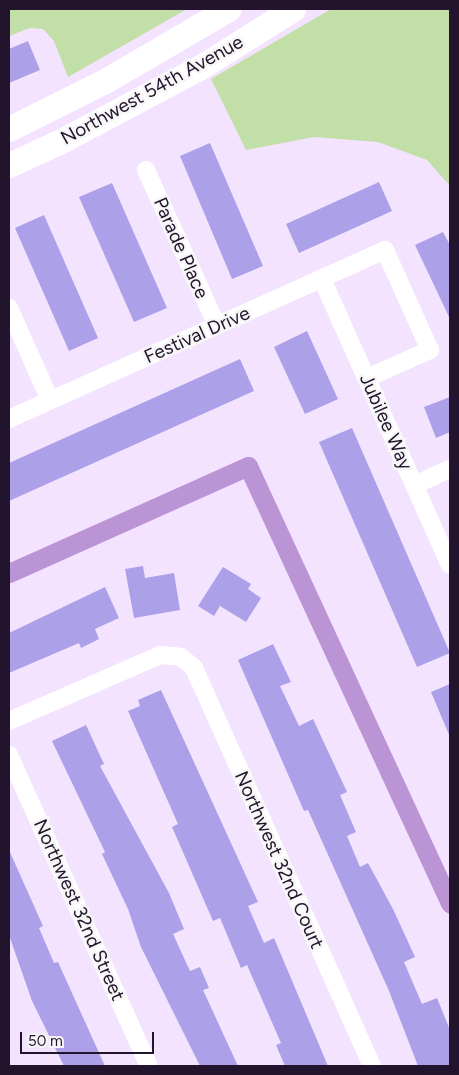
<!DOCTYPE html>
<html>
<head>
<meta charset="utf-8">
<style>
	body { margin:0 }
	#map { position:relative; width:459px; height:1075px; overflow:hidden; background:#f3e3ff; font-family:Figtree,sans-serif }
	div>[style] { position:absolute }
	.green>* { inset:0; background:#c1dfa6 }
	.canal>* { height:19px; margin:-9.5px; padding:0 9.5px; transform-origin:9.5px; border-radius:9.5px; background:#bb94d6 }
	.building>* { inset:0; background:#aca1e8 }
	.street>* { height:18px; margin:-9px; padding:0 9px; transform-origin:9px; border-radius:9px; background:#fff }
	.secondary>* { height:25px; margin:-12.5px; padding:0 12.5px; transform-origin:12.5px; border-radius:12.5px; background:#fff }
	span { translate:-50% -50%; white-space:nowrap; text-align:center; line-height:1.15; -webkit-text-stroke:5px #f7f7f7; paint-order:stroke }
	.street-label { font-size:19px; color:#23142d }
	.frame { position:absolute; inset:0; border:10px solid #23142d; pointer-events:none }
	.scale { position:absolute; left:20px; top:1032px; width:134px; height:22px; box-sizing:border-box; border:2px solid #23142d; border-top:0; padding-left:6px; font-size:15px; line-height:18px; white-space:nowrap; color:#23142d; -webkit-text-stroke:4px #f7f7f7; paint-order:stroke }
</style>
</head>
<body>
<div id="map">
	<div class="green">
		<i style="clip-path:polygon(9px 9px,187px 9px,68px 77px,54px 41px,43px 29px,30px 28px,9px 36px)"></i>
		<i style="clip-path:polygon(331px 9px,450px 9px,450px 186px,427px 160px,378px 142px,314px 137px,246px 150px,211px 79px)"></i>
	</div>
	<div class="canal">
		<i style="left:9px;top:573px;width:262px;rotate:-24.1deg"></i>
		<i style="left:248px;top:466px;width:482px;rotate:65.2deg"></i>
	</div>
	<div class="building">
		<i style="clip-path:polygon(28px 41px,40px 70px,9px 83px,9px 49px)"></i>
		<i style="clip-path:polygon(210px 143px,263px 266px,232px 279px,180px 156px)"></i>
		<i style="clip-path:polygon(379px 182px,392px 211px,299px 253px,286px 224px)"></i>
		<i style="clip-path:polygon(112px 183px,167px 308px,134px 322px,79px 197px)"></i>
		<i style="clip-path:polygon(44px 215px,98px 338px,69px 351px,15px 228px)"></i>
		<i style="clip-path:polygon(443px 232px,450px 245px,450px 319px,415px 245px)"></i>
		<i style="clip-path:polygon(307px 331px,338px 399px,305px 414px,274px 347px)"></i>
		<i style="clip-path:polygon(240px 359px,254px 391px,9px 501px,9px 463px)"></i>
		<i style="clip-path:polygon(450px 397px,450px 432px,436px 438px,424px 407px)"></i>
		<i style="clip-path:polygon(352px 428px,450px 653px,417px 667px,319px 442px)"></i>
		<i style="clip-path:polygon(143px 566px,145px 578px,174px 573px,180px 610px,134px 618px,125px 569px)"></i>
		<i style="clip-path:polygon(223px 567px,251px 584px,248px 589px,261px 598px,246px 622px,220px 606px,214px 616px,198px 606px)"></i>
		<i style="clip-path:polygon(105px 587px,119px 618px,95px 629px,99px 639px,81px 648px,79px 643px,9px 673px,9px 633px)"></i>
		<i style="clip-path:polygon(273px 644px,291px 682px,280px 686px,299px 726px,313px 719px,347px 792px,340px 795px,356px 832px,347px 836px,360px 867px,368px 863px,393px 909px,415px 957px,404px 962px,422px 1004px,437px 998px,450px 1030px,450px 1066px,418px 1066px,389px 991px,308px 810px,304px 811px,238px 660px)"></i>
		<i style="clip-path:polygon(450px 684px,450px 737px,431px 692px)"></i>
		<i style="clip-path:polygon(161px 690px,258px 902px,248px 906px,264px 943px,274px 938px,328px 1066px,285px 1066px,276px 1045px,281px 1043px,247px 965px,241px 968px,220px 918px,213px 921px,172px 827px,178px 824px,128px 711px,140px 706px,138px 700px)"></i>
		<i style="clip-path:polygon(86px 725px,104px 764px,100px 766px,169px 893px,184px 929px,173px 934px,190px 971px,200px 967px,209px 988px,203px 990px,238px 1066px,200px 1066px,141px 947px,128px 909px,102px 854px,105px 852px,52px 741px)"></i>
		<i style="clip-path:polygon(9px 850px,43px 926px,39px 928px,54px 963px,58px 962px,105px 1066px,64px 1066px,32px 1001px,9px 935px)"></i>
	</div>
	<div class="street">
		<i style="left:146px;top:170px;width:171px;rotate:65.5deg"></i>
		<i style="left:322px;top:279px;width:313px;rotate:65.9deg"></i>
		<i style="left:9px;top:308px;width:101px;rotate:66deg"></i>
		<i style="left:9px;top:419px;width:412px;rotate:-24.2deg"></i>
		<i style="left:385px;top:250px;width:110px;rotate:65.8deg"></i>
		<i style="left:430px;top:350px;width:69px;rotate:156deg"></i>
		<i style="left:415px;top:485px;width:38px;rotate:-25deg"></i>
		<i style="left:9px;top:721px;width:165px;rotate:-23.6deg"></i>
		<i style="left:160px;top:655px;width:21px;rotate:5deg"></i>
		<i style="left:181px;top:657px;width:17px;rotate:40deg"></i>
		<i style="left:194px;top:668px;width:436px;rotate:65.9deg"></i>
		<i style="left:9px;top:755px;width:341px;rotate:65.8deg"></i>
	</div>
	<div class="secondary">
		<i style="left:9px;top:129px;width:107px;rotate:-26.6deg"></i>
		<i style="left:105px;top:81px;width:143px;rotate:-30.3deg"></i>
		<i style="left:9px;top:165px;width:57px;rotate:-24.8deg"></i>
		<i style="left:61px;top:141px;width:156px;rotate:-27.9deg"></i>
		<i style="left:199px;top:68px;width:111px;rotate:-32.1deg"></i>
	</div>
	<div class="street-label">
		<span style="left:152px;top:90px;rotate:-29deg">Northwest 54th Avenue</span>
		<span style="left:181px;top:248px;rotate:66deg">Parade Place</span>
		<span style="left:197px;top:335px;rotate:-24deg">Festival Drive</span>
		<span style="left:386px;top:422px;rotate:66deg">Jubilee Way</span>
		<span style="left:279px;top:860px;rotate:66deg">Northwest 32nd Court</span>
		<span style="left:79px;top:910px;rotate:66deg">Northwest 32nd Street</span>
	</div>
	<div class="frame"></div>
	<div class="scale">50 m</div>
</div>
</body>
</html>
